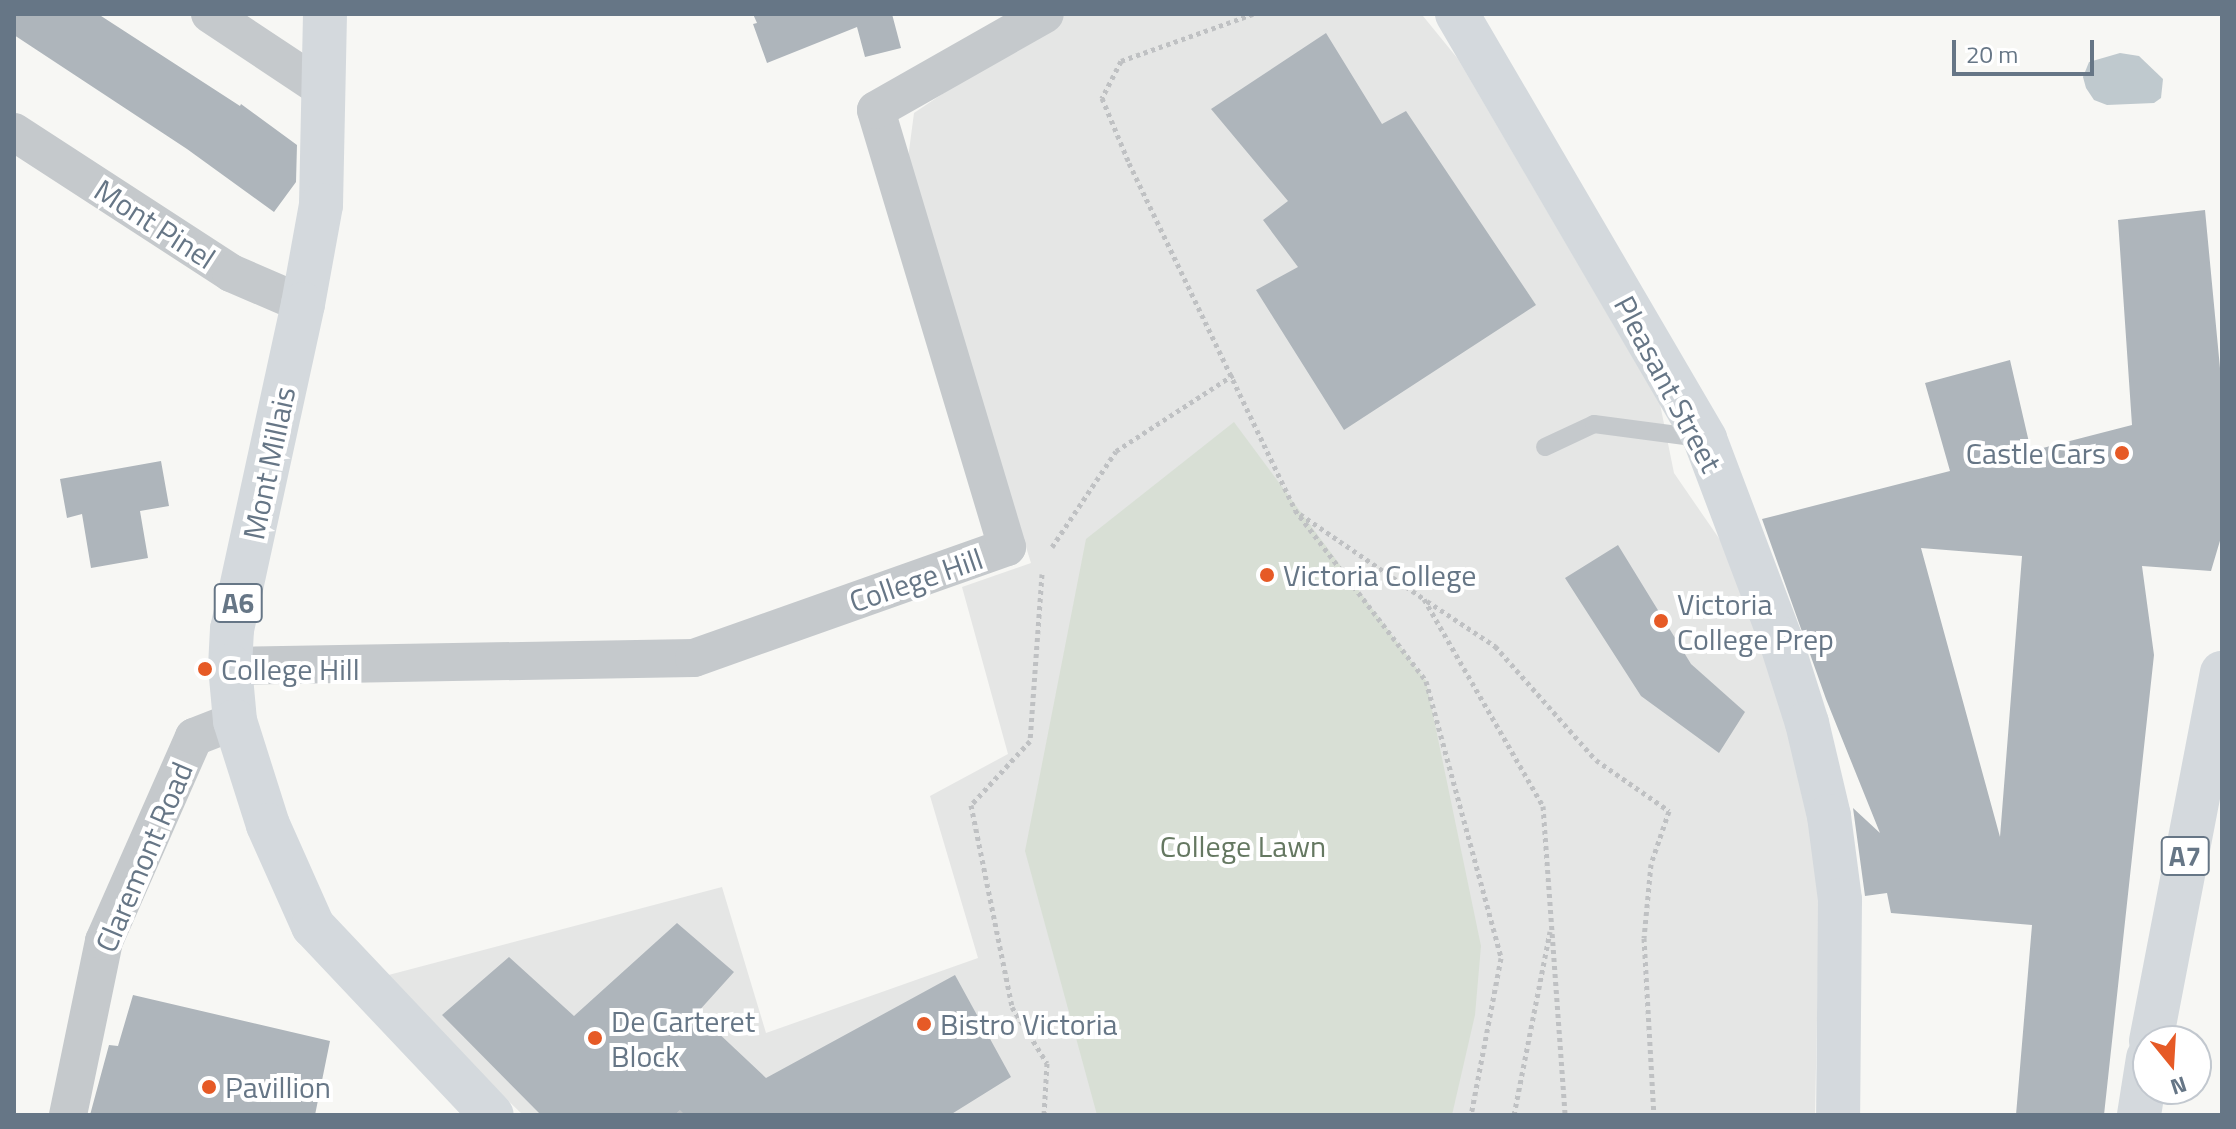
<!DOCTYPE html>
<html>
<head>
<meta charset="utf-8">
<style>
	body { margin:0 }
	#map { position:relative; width:2236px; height:1129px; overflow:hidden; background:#f7f7f4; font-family:"Titillium Web",sans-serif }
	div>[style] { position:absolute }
	.built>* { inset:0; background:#e5e6e5 }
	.green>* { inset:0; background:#d8dfd5 }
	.water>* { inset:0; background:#bfc9ce }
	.building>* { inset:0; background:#aeb5bb }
	.path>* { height:5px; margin-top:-2.5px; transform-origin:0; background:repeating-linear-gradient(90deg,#bfc1c3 0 4px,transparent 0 8px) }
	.lane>* { height:18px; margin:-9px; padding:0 9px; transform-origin:9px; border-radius:9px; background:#c5c9cc }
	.street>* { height:38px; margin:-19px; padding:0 19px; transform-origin:19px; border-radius:19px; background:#c5c9cc }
	.secondary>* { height:44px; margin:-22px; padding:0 22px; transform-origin:22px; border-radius:22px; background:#d4d9dd }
	.primary>* { height:44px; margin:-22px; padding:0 22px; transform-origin:22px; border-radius:22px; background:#d4d9dd }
	.dots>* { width:22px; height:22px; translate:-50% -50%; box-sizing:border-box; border:4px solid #fff; border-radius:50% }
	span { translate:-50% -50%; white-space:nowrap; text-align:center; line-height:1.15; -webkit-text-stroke:8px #fff; paint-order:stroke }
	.shield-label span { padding:2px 6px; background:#fff; border:2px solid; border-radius:6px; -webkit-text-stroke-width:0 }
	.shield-label { font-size:28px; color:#667686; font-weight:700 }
	.street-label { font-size:30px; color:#667686 }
	.poi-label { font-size:30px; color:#667686 }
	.right { translate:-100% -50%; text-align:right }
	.left { translate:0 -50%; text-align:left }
	.park-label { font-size:30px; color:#657861 }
	.frame { position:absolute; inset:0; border:16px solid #667686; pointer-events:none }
	.north { position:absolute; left:2132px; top:1025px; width:80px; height:80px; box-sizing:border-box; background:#fff; border:2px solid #c2c8cf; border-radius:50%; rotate:162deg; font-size:22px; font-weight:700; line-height:32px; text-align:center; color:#667686 }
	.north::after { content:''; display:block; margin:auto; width:28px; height:36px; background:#e65a26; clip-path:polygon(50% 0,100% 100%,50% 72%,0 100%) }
	.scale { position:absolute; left:1952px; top:40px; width:142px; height:36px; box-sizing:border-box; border:4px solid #667686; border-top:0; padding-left:10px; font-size:24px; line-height:28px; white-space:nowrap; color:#667686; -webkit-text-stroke:6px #fff; paint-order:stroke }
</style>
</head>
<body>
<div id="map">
	<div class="built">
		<i style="clip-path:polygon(1061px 14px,1423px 16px,1458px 59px,1660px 404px,1674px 473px,1727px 550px,1785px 701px,1820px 875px,1815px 1115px,523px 1115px,381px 977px,722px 887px,766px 1033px,978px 958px,930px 796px,1008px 754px,962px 587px,1031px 563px,907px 166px,914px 113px)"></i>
	</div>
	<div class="green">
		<i style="clip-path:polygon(1234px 422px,1426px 681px,1481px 946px,1475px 1015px,1452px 1115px,1097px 1115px,1025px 851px,1086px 539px)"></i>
	</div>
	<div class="water">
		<i style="clip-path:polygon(2120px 53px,2139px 56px,2163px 79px,2161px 98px,2154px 103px,2107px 105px,2094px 100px,2086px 88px,2083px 77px,2089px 62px)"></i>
	</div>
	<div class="building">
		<i style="clip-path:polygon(14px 14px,98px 14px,240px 106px,241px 104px,297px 145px,296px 182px,274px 212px,187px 149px,14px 35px)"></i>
		<i style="clip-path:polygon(753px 14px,892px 14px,901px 48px,865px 57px,857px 27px,767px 63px,753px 24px,757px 23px)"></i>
		<i style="clip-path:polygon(1326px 33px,1382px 124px,1406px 111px,1536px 305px,1344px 430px,1256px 290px,1298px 267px,1263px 220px,1288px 201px,1211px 109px)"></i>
		<i style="clip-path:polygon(evenodd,2205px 210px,2222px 389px,2222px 534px,2211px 571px,2142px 566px,2154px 655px,2104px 1115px,2016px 1115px,2032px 925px,1891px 913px,1887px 893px,1865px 896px,1853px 808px,1880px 833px,1826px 699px,1762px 519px,1950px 471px,1925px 383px,2010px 360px,2031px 451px,2132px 425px,2118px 220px,2205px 210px,1921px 548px,2022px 556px,2000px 837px,1921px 548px)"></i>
		<i style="clip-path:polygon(161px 461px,169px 506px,140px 511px,148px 558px,91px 568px,82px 514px,67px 518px,60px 479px)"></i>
		<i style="clip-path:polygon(1618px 545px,1691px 664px,1745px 712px,1719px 753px,1641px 696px,1565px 578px)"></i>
		<i style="clip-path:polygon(677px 923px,734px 972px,697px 1013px,766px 1078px,955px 975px,1011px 1077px,950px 1115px,541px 1115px,442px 1015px,509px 957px,574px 1016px)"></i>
		<i style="clip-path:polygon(133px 995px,330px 1041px,315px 1115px,90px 1115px,109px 1045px,118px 1046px)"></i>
	</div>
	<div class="path">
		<i style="left:1253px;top:14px;width:140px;rotate:160.4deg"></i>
		<i style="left:1121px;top:61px;width:42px;rotate:117.2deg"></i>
		<i style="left:1102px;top:98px;width:70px;rotate:67.4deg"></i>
		<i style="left:1129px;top:163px;width:385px;rotate:64.4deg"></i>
		<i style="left:1295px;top:510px;width:215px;rotate:52.5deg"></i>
		<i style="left:1426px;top:681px;width:287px;rotate:74.8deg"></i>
		<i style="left:1501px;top:958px;width:160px;rotate:100.8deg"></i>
		<i style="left:1300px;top:514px;width:150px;rotate:34.4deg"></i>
		<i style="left:1424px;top:599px;width:239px;rotate:60.1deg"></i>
		<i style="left:1543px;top:806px;width:310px;rotate:85.9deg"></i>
		<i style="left:1052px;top:547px;width:115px;rotate:-56.3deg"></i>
		<i style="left:1116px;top:451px;width:140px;rotate:-33deg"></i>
		<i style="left:1042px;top:574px;width:167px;rotate:94.1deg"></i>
		<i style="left:1030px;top:741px;width:87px;rotate:132.7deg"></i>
		<i style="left:971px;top:805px;width:206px;rotate:78.5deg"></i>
		<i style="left:1012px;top:1007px;width:66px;rotate:58deg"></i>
		<i style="left:1047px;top:1063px;width:52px;rotate:93.3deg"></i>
		<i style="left:1427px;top:601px;width:82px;rotate:33.5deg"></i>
		<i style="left:1495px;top:646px;width:152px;rotate:48.5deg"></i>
		<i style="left:1596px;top:760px;width:89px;rotate:34.9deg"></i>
		<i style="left:1669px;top:811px;width:56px;rotate:108.8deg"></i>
		<i style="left:1651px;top:864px;width:74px;rotate:95.4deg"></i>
		<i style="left:1644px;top:938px;width:177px;rotate:86.8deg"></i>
		<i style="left:678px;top:1111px;width:6px;rotate:45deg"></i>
		<i style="left:1514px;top:1115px;width:187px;rotate:-78.9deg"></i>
	</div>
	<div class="lane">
		<i style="left:1545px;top:447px;width:54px;rotate:-25.1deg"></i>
		<i style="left:1594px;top:424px;width:107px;rotate:7.5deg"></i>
	</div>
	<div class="street">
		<i style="left:210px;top:14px;width:139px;rotate:33.6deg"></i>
		<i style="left:14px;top:132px;width:259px;rotate:33deg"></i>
		<i style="left:231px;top:273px;width:78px;rotate:23.3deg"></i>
		<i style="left:230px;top:666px;width:464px;rotate:-1deg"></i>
		<i style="left:694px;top:658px;width:332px;rotate:-19.5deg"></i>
		<i style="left:1007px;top:547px;width:456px;rotate:-106.7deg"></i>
		<i style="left:876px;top:110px;width:194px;rotate:-29.6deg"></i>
		<i style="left:68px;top:1115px;width:178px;rotate:-78.3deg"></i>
		<i style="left:104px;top:941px;width:223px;rotate:-66.2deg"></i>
		<i style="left:194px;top:737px;width:44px;rotate:-21.3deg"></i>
	</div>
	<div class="secondary">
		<i style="left:1457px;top:14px;width:492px;rotate:59.7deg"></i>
		<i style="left:1705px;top:439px;width:213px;rotate:69.3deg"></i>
		<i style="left:1780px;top:638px;width:89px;rotate:72.4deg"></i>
		<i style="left:1807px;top:723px;width:96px;rotate:76.7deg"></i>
		<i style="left:1829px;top:816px;width:85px;rotate:82.5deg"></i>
		<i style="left:1840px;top:900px;width:215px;rotate:90.5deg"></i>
	</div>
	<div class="primary">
		<i style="left:325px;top:14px;width:191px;rotate:91.2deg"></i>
		<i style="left:321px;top:205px;width:101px;rotate:100.3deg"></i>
		<i style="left:303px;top:304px;width:333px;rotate:102.3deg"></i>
		<i style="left:232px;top:629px;width:37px;rotate:93deg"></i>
		<i style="left:230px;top:666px;width:55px;rotate:84.8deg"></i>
		<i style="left:235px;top:721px;width:109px;rotate:72.4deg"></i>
		<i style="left:268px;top:825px;width:111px;rotate:66deg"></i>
		<i style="left:313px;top:926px;width:260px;rotate:46.6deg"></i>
		<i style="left:2151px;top:1041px;width:375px;rotate:-79.1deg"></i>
		<i style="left:2139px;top:1115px;width:58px;rotate:-81deg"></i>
	</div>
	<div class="dots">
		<i style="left:2122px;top:453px;background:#e65a26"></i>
		<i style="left:1267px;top:575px;background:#e65a26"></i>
		<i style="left:1661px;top:621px;background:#e65a26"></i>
		<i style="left:205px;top:669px;background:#e65a26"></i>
		<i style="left:924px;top:1024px;background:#e65a26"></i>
		<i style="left:595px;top:1038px;background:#e65a26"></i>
		<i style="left:209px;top:1087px;background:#e65a26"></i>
	</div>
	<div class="shield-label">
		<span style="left:238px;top:603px">A6</span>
		<span style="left:2185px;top:856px">A7</span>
	</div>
	<div class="street-label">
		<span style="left:155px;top:224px;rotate:33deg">Mont Pinel</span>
		<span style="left:1668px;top:384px;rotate:62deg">Pleasant Street</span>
		<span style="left:269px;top:463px;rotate:-78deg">Mont Millais</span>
		<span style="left:916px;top:580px;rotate:-19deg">College Hill</span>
		<span style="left:144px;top:857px;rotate:-67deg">Claremont Road</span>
	</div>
	<div class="poi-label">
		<span class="right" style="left:2106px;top:453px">Castle Cars</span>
		<span class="left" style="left:1283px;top:575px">Victoria College</span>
		<span class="left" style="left:1677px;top:621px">Victoria<br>College Prep</span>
		<span class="left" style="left:221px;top:669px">College Hill</span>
		<span class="left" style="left:611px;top:1038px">De Carteret<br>Block</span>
		<span class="left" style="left:940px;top:1024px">Bistro Victoria</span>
		<span class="left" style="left:225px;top:1087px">Pavillion</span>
	</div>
	<div class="park-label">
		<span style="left:1243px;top:846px">College Lawn</span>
	</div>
	<div class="frame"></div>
	<div class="north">N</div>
	<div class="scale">20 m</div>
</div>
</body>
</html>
